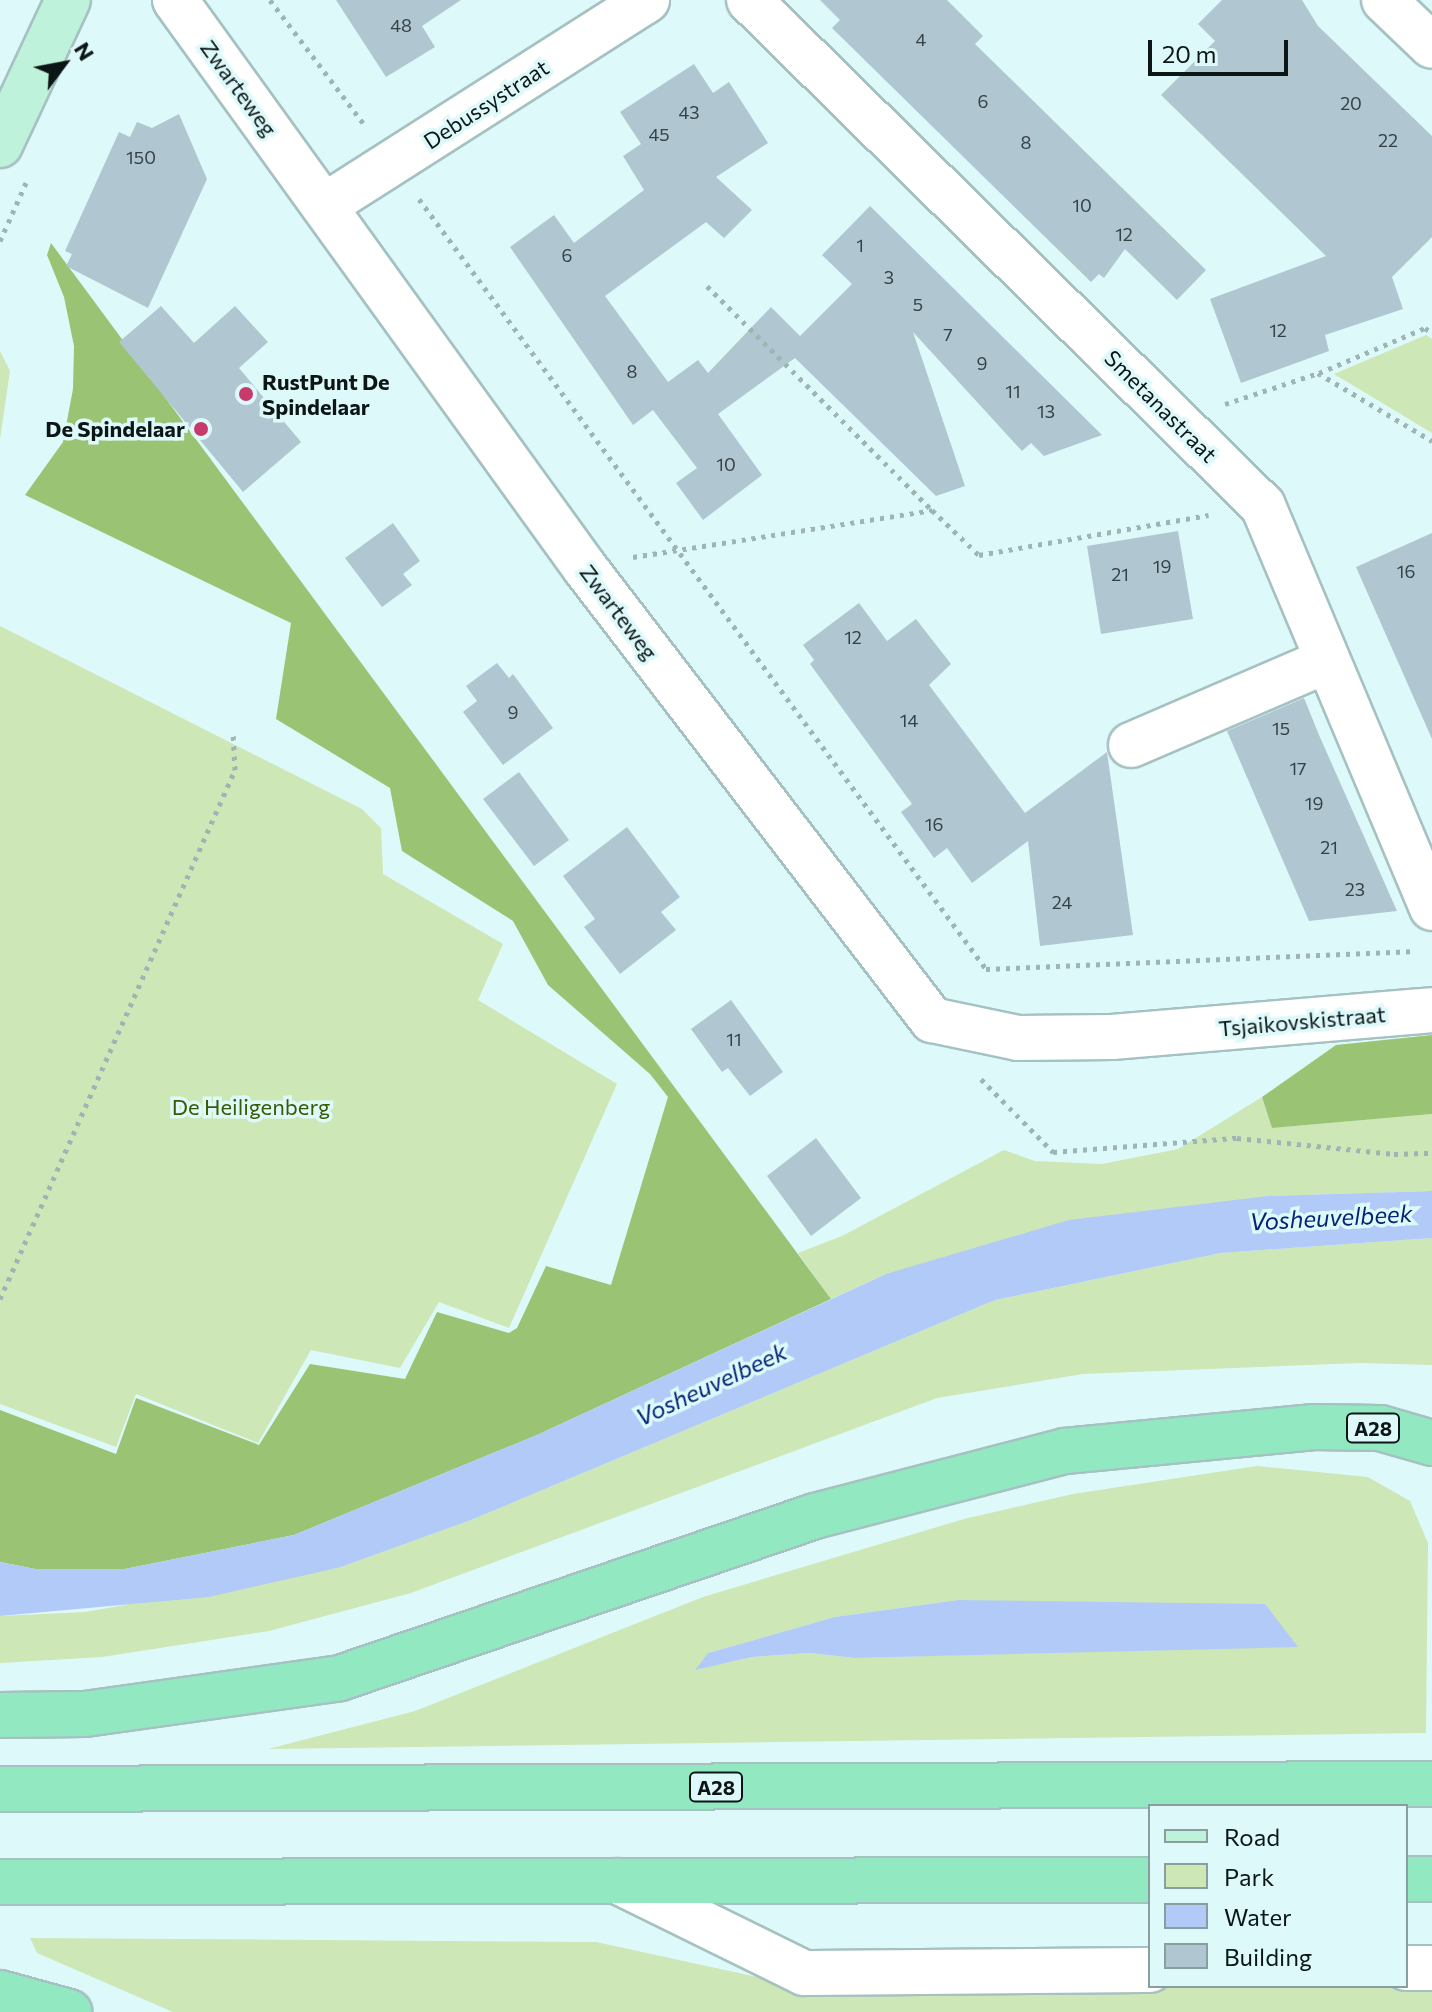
<!DOCTYPE html>
<html>
<head>
<meta charset="utf-8">
<style>
	body { margin:0 }
	#map { position:relative; width:1432px; height:2012px; overflow:hidden; background:#def9fa; font-family:Commissioner,sans-serif }
	div>[style] { position:absolute }
	.green>* { inset:0; background:#cee7b6 }
	.forest>* { inset:0; background:#9bc374 }
	.water>* { inset:0; background:#b2caf7 }
	.building>* { inset:0; background:#b0c6d1 }
	.path>* { height:5px; margin-top:-2.5px; transform-origin:0; background:repeating-linear-gradient(90deg,#9eb4b5 0 4px,transparent 0 10px) }
	.roads { filter:drop-shadow(2px 0 #a6c1c1) drop-shadow(-2px 0 #a6c1c1) drop-shadow(0 2px #a6c1c1) drop-shadow(0 -2px #a6c1c1) }
	.minor>* { height:44px; margin:-22px; padding:0 22px; transform-origin:22px; border-radius:22px; background:#fff }
	.major>* { height:44px; margin:-22px; padding:0 22px; transform-origin:22px; border-radius:22px; background:#bef2da }
	.highway>* { height:44px; margin:-22px; padding:0 22px; transform-origin:22px; border-radius:22px; background:#92e9c1 }
	.dots>* { width:22px; height:22px; translate:-50% -50%; box-sizing:border-box; border:4px solid #def9fa; border-radius:50% }
	span { translate:-50% -50%; white-space:nowrap; text-align:center; line-height:1.15; -webkit-text-stroke:7px #def9fa; paint-order:stroke }
	.number-label { font-size:18px; color:#354245 }
	.number-label span { -webkit-text-stroke-width:0 }
	.shield-label span { padding:2px 6px; background:#def9fa; border:2px solid; border-radius:6px; -webkit-text-stroke-width:0 }
	.shield-label { font-size:20px; color:#0c1616; font-weight:700 }
	.street-label { font-size:22px; color:#0c1616 }
	.poi-label { font-size:22px; color:#0c1616; font-weight:700 }
	.left { translate:0 -50%; text-align:left }
	.right { translate:-100% -50%; text-align:right }
	.park-label { font-size:22px; color:#385a00 }
	.water-label { font-size:24px; color:#042577; font-style:italic }
	.legend { position:absolute; left:1148px; top:1804px; width:260px; height:184px; box-sizing:border-box; background:#def9fa; border:2px solid #8a9e9f; margin:0; padding:10px 14px; list-style:none; font-size:24px; color:#0c1616 }
	.legend li { display:flex; align-items:center; gap:16px; height:40px }
	.legend b { width:40px; border:2px solid #8a9e9f }
	.north { position:absolute; left:24px; top:24px; width:80px; height:80px; -webkit-text-stroke:6px #def9fa; paint-order:stroke; rotate:58deg; font-size:22px; font-weight:700; line-height:32px; text-align:center; color:#0c1616 }
	.north::after { content:''; display:block; margin:auto; width:28px; height:36px; background:#0c1616; clip-path:polygon(50% 0,100% 100%,50% 72%,0 100%) }
	.scale { position:absolute; left:1148px; top:40px; width:140px; height:36px; box-sizing:border-box; border:4px solid #0c1616; border-top:0; padding-left:10px; font-size:24px; line-height:28px; white-space:nowrap; color:#0c1616; -webkit-text-stroke:6px #def9fa; paint-order:stroke }
</style>
</head>
<body>
<div id="map">
	<div class="green">
		<i style="clip-path:polygon(1426px 335px,1432px 339px,1432px 433px,1334px 374px)"></i>
		<i style="clip-path:polygon(0 351px,10px 371px,0 439px)"></i>
		<i style="clip-path:polygon(0 626px,362px 809px,381px 828px,383px 874px,503px 944px,478px 1000px,617px 1084px,509px 1328px,439px 1302px,400px 1368px,311px 1350px,258px 1443px,136px 1394px,116px 1447px,0 1404px)"></i>
		<i style="clip-path:polygon(1262px 1097px,1272px 1128px,1432px 1114px,1432px 1191px,1268px 1196px,886px 1274px,831px 1299px,798px 1253px,842px 1236px,1004px 1150px,1035px 1161px,1102px 1164px,1178px 1149px)"></i>
		<i style="clip-path:polygon(1432px 1238px,1432px 1365px,1360px 1363px,1083px 1374px,937px 1398px,411px 1593px,269px 1631px,102px 1657px,0 1663px,0 1616px,85px 1612px,341px 1567px,471px 1520px,995px 1300px,1221px 1253px)"></i>
		<i style="clip-path:polygon(evenodd,1257px 1466px,1368px 1477px,1410px 1501px,1428px 1543px,1426px 1733px,268px 1749px,415px 1711px,703px 1597px,964px 1519px,1073px 1494px,1257px 1466px,958px 1600px,1298px 1646px,855px 1658px,809px 1653px,752px 1657px,697px 1669px,708px 1653px,835px 1617px,958px 1600px)"></i>
		<i style="clip-path:polygon(30px 1938px,596px 1942px,798px 1986px,1432px 1984px,1432px 2012px,173px 2012px,37px 1953px)"></i>
	</div>
	<div class="forest">
		<i style="clip-path:polygon(51px 243px,831px 1299px,537px 1435px,294px 1535px,125px 1569px,35px 1569px,0 1562px,0 1410px,116px 1454px,136px 1398px,259px 1445px,310px 1364px,405px 1379px,437px 1312px,509px 1333px,517px 1328px,546px 1266px,611px 1285px,668px 1097px,650px 1074px,548px 985px,513px 921px,402px 851px,390px 788px,276px 719px,291px 623px,25px 495px,63px 442px,73px 389px,74px 346px,64px 297px,47px 255px)"></i>
		<i style="clip-path:polygon(1432px 1035px,1432px 1114px,1272px 1128px,1262px 1097px,1336px 1045px)"></i>
	</div>
	<div class="water">
		<i style="clip-path:polygon(1432px 1191px,1432px 1238px,1221px 1253px,995px 1300px,471px 1520px,341px 1567px,209px 1597px,0 1616px,0 1562px,35px 1569px,125px 1569px,294px 1535px,537px 1435px,886px 1274px,1069px 1220px,1268px 1196px)"></i>
		<i style="clip-path:polygon(958px 1600px,1265px 1604px,1298px 1647px,855px 1658px,809px 1653px,752px 1657px,695px 1670px,708px 1653px,835px 1617px)"></i>
	</div>
	<div class="building">
		<i style="clip-path:polygon(336px 0,461px 0,422px 26px,435px 47px,386px 77px)"></i>
		<i style="clip-path:polygon(820px 0,947px 0,983px 36px,975px 44px,1206px 270px,1177px 300px,1125px 249px,1104px 278px,1099px 274px,1091px 282px,832px 28px,840px 20px)"></i>
		<i style="clip-path:polygon(1222px 0,1302px 0,1318px 26px,1432px 136px,1432px 237px,1392px 277px,1403px 309px,1325px 335px,1329px 351px,1241px 383px,1210px 299px,1326px 256px,1161px 95px,1215px 41px,1198px 24px)"></i>
		<i style="clip-path:polygon(694px 64px,713px 93px,729px 82px,768px 143px,716px 177px,752px 210px,724px 238px,706px 222px,605px 296px,668px 382px,698px 360px,708px 373px,771px 307px,800px 336px,852px 284px,822px 255px,870px 206px,1102px 435px,1044px 456px,1031px 443px,1022px 451px,913px 332px,965px 486px,936px 496px,795px 358px,718px 414px,762px 475px,703px 520px,676px 483px,697px 468px,653px 410px,633px 425px,510px 247px,554px 215px,574px 243px,644px 190px,623px 156px,641px 144px,620px 112px)"></i>
		<i style="clip-path:polygon(179px 114px,207px 179px,148px 308px,66px 266px,72px 254px,65px 251px,119px 132px,130px 137px,137px 122px,152px 128px)"></i>
		<i style="clip-path:polygon(161px 306px,194px 343px,235px 306px,268px 342px,239px 368px,301px 442px,243px 492px,119px 342px)"></i>
		<i style="clip-path:polygon(393px 523px,420px 561px,403px 574px,412px 585px,382px 607px,345px 558px)"></i>
		<i style="clip-path:polygon(1178px 531px,1193px 619px,1101px 634px,1087px 546px)"></i>
		<i style="clip-path:polygon(1432px 533px,1432px 739px,1356px 567px)"></i>
		<i style="clip-path:polygon(859px 603px,887px 641px,916px 619px,951px 664px,929px 685px,1025px 813px,1107px 752px,1133px 935px,1040px 946px,1028px 841px,972px 883px,947px 848px,934px 858px,901px 812px,912px 804px,810px 664px,814px 660px,803px 645px)"></i>
		<i style="clip-path:polygon(497px 663px,509px 678px,513px 674px,553px 728px,503px 765px,463px 712px,477px 701px,466px 686px)"></i>
		<i style="clip-path:polygon(1304px 698px,1319px 735px,1397px 911px,1309px 921px,1227px 731px)"></i>
		<i style="clip-path:polygon(519px 772px,569px 840px,534px 866px,483px 799px)"></i>
		<i style="clip-path:polygon(627px 827px,680px 897px,661px 912px,676px 930px,620px 974px,584px 927px,595px 919px,563px 876px)"></i>
		<i style="clip-path:polygon(731px 1000px,783px 1072px,750px 1096px,728px 1068px,722px 1072px,691px 1029px)"></i>
		<i style="clip-path:polygon(816px 1138px,861px 1198px,811px 1236px,767px 1176px)"></i>
	</div>
	<div class="path">
		<i style="left:270px;top:0;width:159px;rotate:52.9deg"></i>
		<i style="left:419px;top:199px;width:956px;rotate:53.63deg"></i>
		<i style="left:986px;top:969px;width:426px;rotate:-2.4deg"></i>
		<i style="left:0;top:241px;width:64px;rotate:-65.9deg"></i>
		<i style="left:707px;top:286px;width:316px;rotate:44.9deg"></i>
		<i style="left:1319px;top:373px;width:115px;rotate:-23deg"></i>
		<i style="left:1425px;top:328px;width:9px;rotate:36deg"></i>
		<i style="left:1225px;top:404px;width:98px;rotate:-18.4deg"></i>
		<i style="left:1318px;top:373px;width:133px;rotate:30.8deg"></i>
		<i style="left:633px;top:557px;width:303px;rotate:-8.9deg"></i>
		<i style="left:932px;top:510px;width:65px;rotate:43.8deg"></i>
		<i style="left:979px;top:555px;width:233px;rotate:-9.9deg"></i>
		<i style="left:981px;top:1079px;width:103px;rotate:45.4deg"></i>
		<i style="left:1053px;top:1152px;width:185px;rotate:-4.4deg"></i>
		<i style="left:1237px;top:1138px;width:158px;rotate:5.8deg"></i>
		<i style="left:1394px;top:1154px;width:38px;rotate:-2deg"></i>
		<i style="left:0;top:1299px;width:579px;rotate:-66.05deg"></i>
		<i style="left:235px;top:770px;width:35px;rotate:-93deg"></i>
	</div>
	<div class="roads">
		<div class="minor">
			<i style="left:175px;top:0;width:701px;rotate:54.18deg"></i>
			<i style="left:585px;top:568px;width:570px;rotate:52.49deg"></i>
			<i style="left:932px;top:1020px;width:88px;rotate:11.8deg"></i>
			<i style="left:1018px;top:1038px;width:94px;rotate:-0.6deg"></i>
			<i style="left:1112px;top:1037px;width:321px;rotate:-4.8deg"></i>
			<i style="left:749px;top:0;width:721px;rotate:44.55deg"></i>
			<i style="left:1263px;top:506px;width:436px;rotate:67.2deg"></i>
			<i style="left:1384px;top:0;width:66px;rotate:43.8deg"></i>
			<i style="left:324px;top:206px;width:383px;rotate:-32.5deg"></i>
			<i style="left:1131px;top:745px;width:212px;rotate:-23.3deg"></i>
			<i style="left:617px;top:1881px;width:208px;rotate:26.2deg"></i>
			<i style="left:804px;top:1973px;width:346px;rotate:-0.5deg"></i>
			<i style="left:1406px;top:1968px;width:26px"></i>
		</div>
		<div class="major">
			<i style="left:0;top:145px;width:160px;rotate:-64.9deg"></i>
		</div>
		<div class="highway">
			<i style="left:0;top:1715px;width:85px;rotate:-0.7deg"></i>
			<i style="left:85px;top:1714px;width:258px;rotate:-8deg"></i>
			<i style="left:340px;top:1678px;width:502px;rotate:-18.83deg"></i>
			<i style="left:815px;top:1516px;width:258px;rotate:-14.6deg"></i>
			<i style="left:1065px;top:1451px;width:248px;rotate:-5.5deg"></i>
			<i style="left:1312px;top:1427px;width:68px;rotate:0.8deg"></i>
			<i style="left:1380px;top:1428px;width:54px;rotate:16.1deg"></i>
			<i style="left:0;top:1789px;width:1432px;rotate:-0.2deg"></i>
			<i style="left:1406px;top:1879px;width:26px"></i>
			<i style="left:0;top:1882px;width:1150px;rotate:-0.1deg"></i>
			<i style="left:0;top:1993px;width:72px;rotate:15.4deg"></i>
		</div>
	</div>
	<div class="dots">
		<i style="left:246px;top:394px;background:#c63a6d"></i>
		<i style="left:201px;top:429px;background:#c63a6d"></i>
	</div>
	<div class="number-label">
		<span style="left:401px;top:25px">48</span>
		<span style="left:921px;top:39px">4</span>
		<span style="left:983px;top:101px">6</span>
		<span style="left:1351px;top:103px">20</span>
		<span style="left:689px;top:112px">43</span>
		<span style="left:659px;top:134px">45</span>
		<span style="left:1388px;top:140px">22</span>
		<span style="left:1026px;top:142px">8</span>
		<span style="left:141px;top:157px">150</span>
		<span style="left:1082px;top:205px">10</span>
		<span style="left:1124px;top:234px">12</span>
		<span style="left:860px;top:245px">1</span>
		<span style="left:567px;top:255px">6</span>
		<span style="left:889px;top:277px">3</span>
		<span style="left:918px;top:304px">5</span>
		<span style="left:1278px;top:330px">12</span>
		<span style="left:948px;top:334px">7</span>
		<span style="left:982px;top:363px">9</span>
		<span style="left:632px;top:371px">8</span>
		<span style="left:1013px;top:391px">11</span>
		<span style="left:1046px;top:411px">13</span>
		<span style="left:726px;top:464px">10</span>
		<span style="left:1162px;top:566px">19</span>
		<span style="left:1406px;top:571px">16</span>
		<span style="left:1120px;top:574px">21</span>
		<span style="left:853px;top:637px">12</span>
		<span style="left:513px;top:712px">9</span>
		<span style="left:909px;top:720px">14</span>
		<span style="left:1281px;top:728px">15</span>
		<span style="left:1298px;top:768px">17</span>
		<span style="left:1314px;top:803px">19</span>
		<span style="left:934px;top:824px">16</span>
		<span style="left:1329px;top:847px">21</span>
		<span style="left:1355px;top:889px">23</span>
		<span style="left:1062px;top:902px">24</span>
		<span style="left:734px;top:1039px">11</span>
	</div>
	<div class="shield-label">
		<span style="left:1373px;top:1428px">A28</span>
		<span style="left:716px;top:1787px">A28</span>
	</div>
	<div class="street-label">
		<span style="left:239px;top:88px;rotate:54deg">Zwarteweg</span>
		<span style="left:486px;top:104px;rotate:-33deg">Debussystraat</span>
		<span style="left:1161px;top:406px;rotate:45deg">Smetanastraat</span>
		<span style="left:619px;top:612px;rotate:53deg">Zwarteweg</span>
		<span style="left:1302px;top:1021px;rotate:-5deg">Tsjaikovskistraat</span>
	</div>
	<div class="poi-label">
		<span class="left" style="left:262px;top:394px">RustPunt De<br>Spindelaar</span>
		<span class="right" style="left:185px;top:429px">De Spindelaar</span>
	</div>
	<div class="park-label">
		<span style="left:251px;top:1107px">De Heiligenberg</span>
	</div>
	<div class="water-label">
		<span style="left:1331px;top:1217px;rotate:-3deg">Vosheuvelbeek</span>
		<span style="left:711px;top:1384px;rotate:-25deg">Vosheuvelbeek</span>
	</div>
	<ul class="legend">
	<li><b style="height:10px;background:#bef2da"></b>Road</li>
	<li><b style="height:22px;background:#cee7b6"></b>Park</li>
	<li><b style="height:22px;background:#b2caf7"></b>Water</li>
	<li><b style="height:22px;background:#b0c6d1"></b>Building</li>
	</ul>
	<div class="north">N</div>
	<div class="scale">20 m</div>
</div>
</body>
</html>
